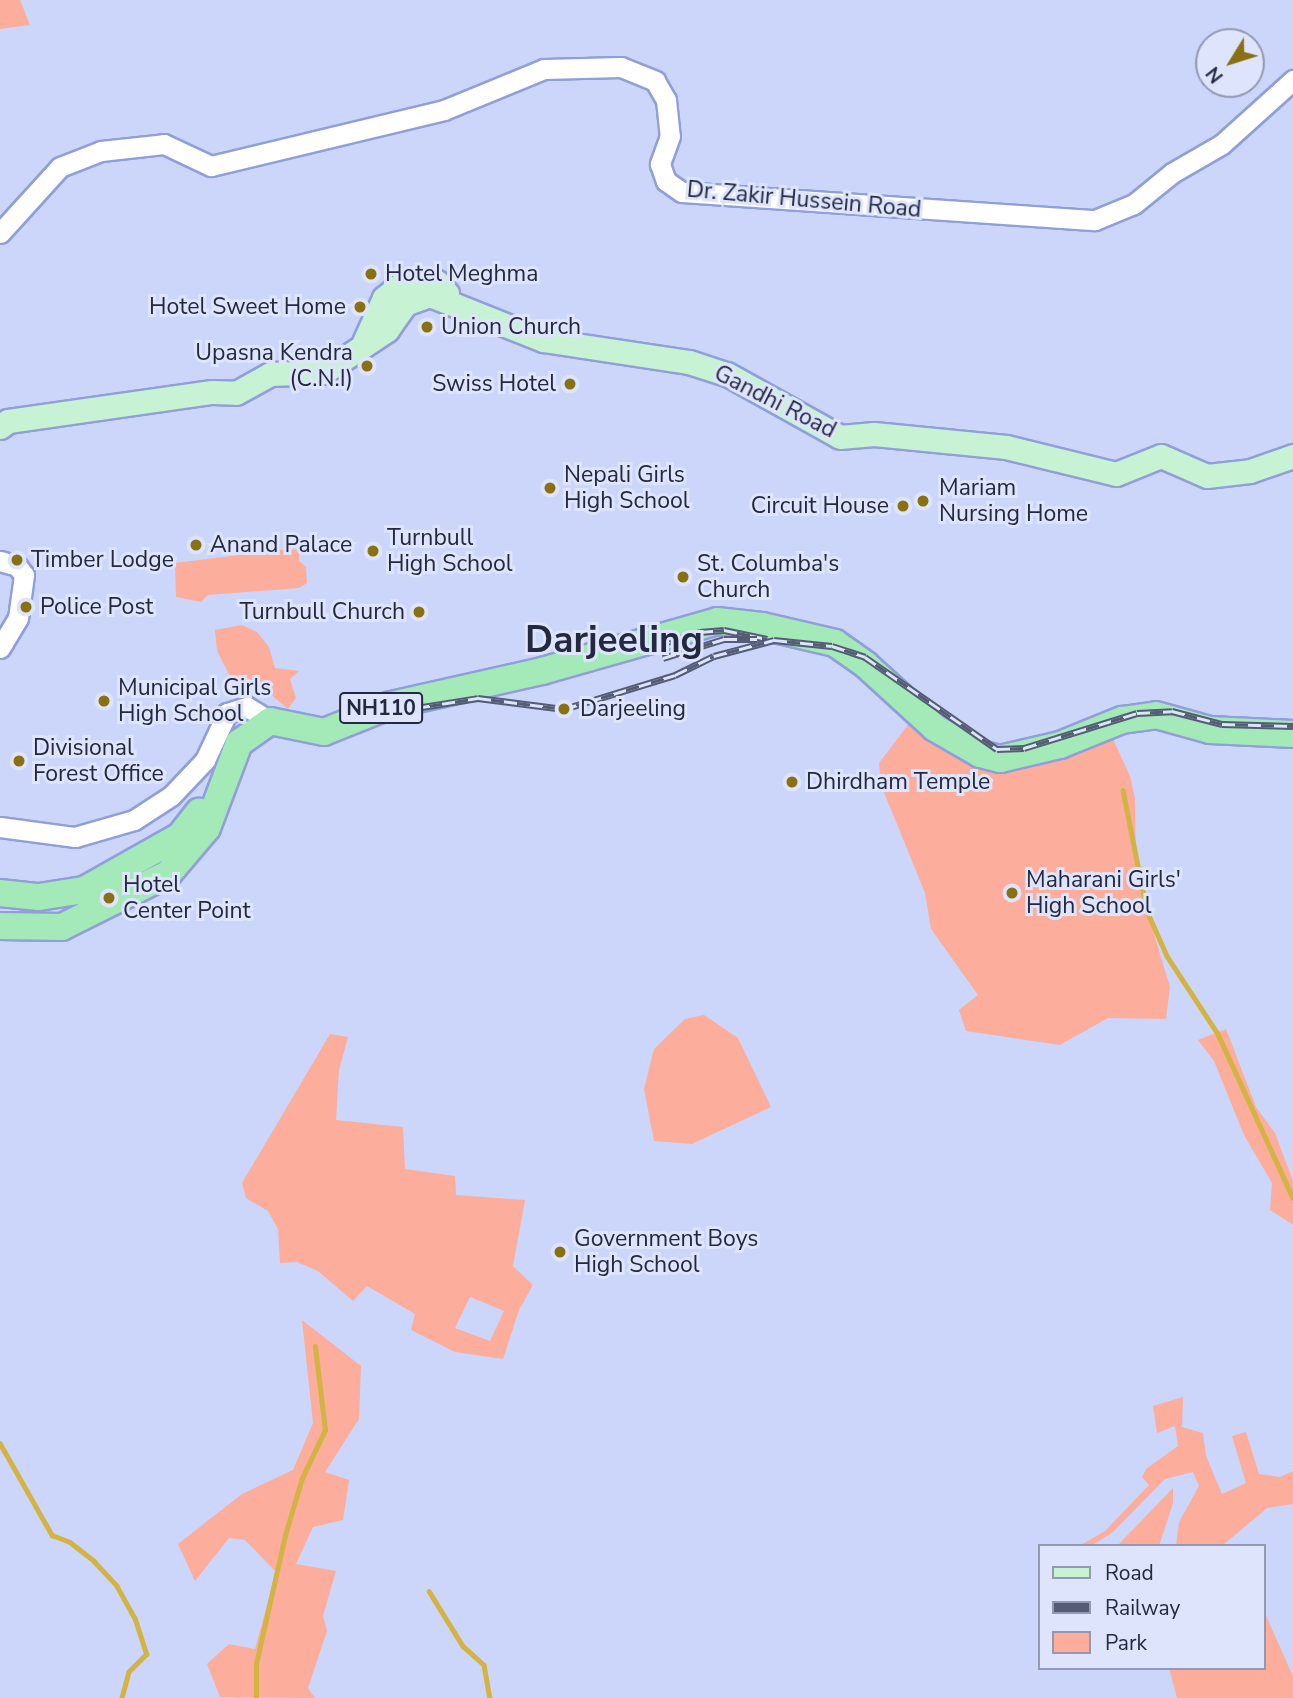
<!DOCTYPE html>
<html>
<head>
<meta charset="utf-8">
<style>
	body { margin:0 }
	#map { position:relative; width:1293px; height:1698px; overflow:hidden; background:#ccd6fa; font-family:"Nunito Sans",sans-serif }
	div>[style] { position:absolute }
	.green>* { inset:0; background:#fcad9b }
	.stream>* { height:4.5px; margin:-2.25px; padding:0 2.25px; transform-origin:2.25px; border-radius:2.25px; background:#d3b342 }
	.roads { filter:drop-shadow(2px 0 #919fd9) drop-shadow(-2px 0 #919fd9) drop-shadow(0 2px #919fd9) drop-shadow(0 -2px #919fd9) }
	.minor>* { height:19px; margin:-9.5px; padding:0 9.5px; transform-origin:9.5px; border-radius:9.5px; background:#fff }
	.major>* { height:23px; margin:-11.5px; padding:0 11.5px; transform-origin:11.5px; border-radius:11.5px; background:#c8f2d4 }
	.highway>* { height:26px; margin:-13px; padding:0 13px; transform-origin:13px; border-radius:13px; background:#a4e9b8 }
	.rail>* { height:7px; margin-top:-3.5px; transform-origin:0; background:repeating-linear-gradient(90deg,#dde4fc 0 13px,#555c76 0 26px); box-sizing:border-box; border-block:2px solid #555c76 }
	.dots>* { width:19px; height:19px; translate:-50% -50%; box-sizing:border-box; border:4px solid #dde4fc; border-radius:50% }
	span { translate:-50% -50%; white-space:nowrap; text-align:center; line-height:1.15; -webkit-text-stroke:6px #dde4fc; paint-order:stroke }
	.shield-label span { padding:2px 5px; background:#dde4fc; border:2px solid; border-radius:5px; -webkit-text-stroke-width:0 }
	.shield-label { font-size:21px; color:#23293f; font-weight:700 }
	.street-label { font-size:23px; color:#23293f }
	.poi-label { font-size:23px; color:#23293f }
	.left { translate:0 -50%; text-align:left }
	.right { translate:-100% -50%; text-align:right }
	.town-label { font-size:37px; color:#23293f; font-weight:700 }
	.legend { position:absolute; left:1038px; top:1544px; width:228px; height:126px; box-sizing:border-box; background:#dde4fc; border:2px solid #9399b0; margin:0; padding:9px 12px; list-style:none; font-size:21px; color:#23293f }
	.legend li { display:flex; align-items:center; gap:14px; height:35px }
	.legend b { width:35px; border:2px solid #9399b0 }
	.north { position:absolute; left:1195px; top:28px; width:70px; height:70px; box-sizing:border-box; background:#dde4fc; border:2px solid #9399b0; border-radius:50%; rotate:232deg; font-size:19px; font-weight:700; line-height:28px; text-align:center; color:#23293f }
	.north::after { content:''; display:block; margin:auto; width:24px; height:32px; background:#897113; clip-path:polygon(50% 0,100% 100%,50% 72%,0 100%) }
</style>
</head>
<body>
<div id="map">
	<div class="green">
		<i style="clip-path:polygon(0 0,20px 0,30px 25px,0 29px)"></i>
		<i style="clip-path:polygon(289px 549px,299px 550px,299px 561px,306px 567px,307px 583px,299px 588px,208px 595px,201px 602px,176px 597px,175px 563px)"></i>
		<i style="clip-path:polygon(242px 625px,257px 632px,269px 647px,275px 668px,299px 671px,290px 679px,296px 698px,288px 709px,255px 681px,244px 677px,227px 683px,229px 674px,217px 651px,215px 630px)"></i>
		<i style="clip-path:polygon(910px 722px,989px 764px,1112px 737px,1130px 776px,1135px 798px,1136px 875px,1170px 987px,1166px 1019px,1108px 1018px,1060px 1045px,966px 1031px,959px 1010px,978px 995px,931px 929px,925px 893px,881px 785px,879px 763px)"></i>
		<i style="clip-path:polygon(704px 1015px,738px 1038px,771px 1107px,692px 1144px,654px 1141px,644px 1089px,654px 1049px,685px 1019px)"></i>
		<i style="clip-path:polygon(1226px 1029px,1256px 1107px,1275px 1133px,1293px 1181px,1293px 1225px,1270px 1210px,1272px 1183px,1244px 1135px,1214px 1061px,1198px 1040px)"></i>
		<i style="clip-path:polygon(evenodd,330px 1034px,348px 1037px,339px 1070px,336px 1120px,403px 1127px,405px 1169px,455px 1176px,456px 1195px,525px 1200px,513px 1266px,533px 1285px,519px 1310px,503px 1359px,455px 1352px,411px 1330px,415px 1314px,367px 1286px,353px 1301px,318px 1271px,297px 1262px,280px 1263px,278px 1229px,268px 1211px,246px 1198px,242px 1183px,330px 1034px,470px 1297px,504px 1311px,490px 1341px,455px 1328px,470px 1297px)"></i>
		<i style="clip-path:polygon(302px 1320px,361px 1366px,359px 1419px,325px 1472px,349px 1480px,343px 1520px,313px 1527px,296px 1564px,336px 1571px,323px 1616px,327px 1631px,308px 1688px,315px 1698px,220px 1697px,207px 1664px,229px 1644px,255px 1649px,276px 1572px,245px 1540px,229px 1538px,195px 1581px,178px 1544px,242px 1494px,293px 1470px,313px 1423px)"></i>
		<i style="clip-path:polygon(1183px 1397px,1182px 1427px,1203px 1433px,1206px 1456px,1222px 1494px,1246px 1483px,1232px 1436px,1246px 1432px,1259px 1474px,1280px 1477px,1293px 1471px,1293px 1504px,1267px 1508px,1222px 1546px,1176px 1546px,1179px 1522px,1199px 1486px,1193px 1472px,1165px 1479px,1113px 1532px,1091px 1546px,1079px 1546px,1105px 1531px,1149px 1485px,1142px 1477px,1146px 1469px,1178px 1446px,1175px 1426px,1157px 1433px,1153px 1406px)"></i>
		<i style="clip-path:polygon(1173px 1488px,1173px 1503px,1159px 1546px,1117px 1546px)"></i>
		<i style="clip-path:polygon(1263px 1609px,1293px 1676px,1293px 1698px,1177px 1698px,1169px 1668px,1263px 1668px)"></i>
	</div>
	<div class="stream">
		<i style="left:1123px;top:790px;width:123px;rotate:78.8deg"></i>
		<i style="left:1147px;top:911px;width:49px;rotate:66deg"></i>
		<i style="left:1167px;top:956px;width:93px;rotate:56.8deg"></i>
		<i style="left:1218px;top:1034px;width:180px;rotate:65.4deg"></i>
		<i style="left:0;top:1443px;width:106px;rotate:60.5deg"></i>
		<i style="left:52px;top:1535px;width:19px;rotate:21deg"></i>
		<i style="left:70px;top:1542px;width:31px;rotate:38deg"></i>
		<i style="left:94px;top:1561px;width:34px;rotate:47deg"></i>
		<i style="left:117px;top:1586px;width:37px;rotate:61deg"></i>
		<i style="left:135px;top:1618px;width:38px;rotate:72deg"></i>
		<i style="left:147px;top:1654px;width:25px;rotate:135deg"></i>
		<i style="left:129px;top:1672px;width:27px;rotate:105deg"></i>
		<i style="left:429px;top:1591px;width:65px;rotate:58.3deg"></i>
		<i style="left:463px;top:1646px;width:28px;rotate:42deg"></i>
		<i style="left:484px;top:1665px;width:34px;rotate:80deg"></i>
		<i style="left:256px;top:1698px;width:34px;rotate:-90deg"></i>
		<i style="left:256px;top:1664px;width:132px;rotate:-77.3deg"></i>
		<i style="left:285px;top:1535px;width:59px;rotate:-73.4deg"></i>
		<i style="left:302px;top:1478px;width:53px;rotate:-64.4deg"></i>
		<i style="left:325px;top:1430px;width:84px;rotate:-96.9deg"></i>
	</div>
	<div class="roads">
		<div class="minor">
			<i style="left:0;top:233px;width:89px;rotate:-47.7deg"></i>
			<i style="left:60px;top:167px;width:44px;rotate:-21.3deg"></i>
			<i style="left:101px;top:151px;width:63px;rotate:-6.3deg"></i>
			<i style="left:164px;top:144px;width:52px;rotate:25.1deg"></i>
			<i style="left:211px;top:166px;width:240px;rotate:-13.5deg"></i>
			<i style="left:444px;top:110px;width:108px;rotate:-22.3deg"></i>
			<i style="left:544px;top:69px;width:77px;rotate:-1.5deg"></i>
			<i style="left:621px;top:67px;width:37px;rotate:22deg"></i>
			<i style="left:655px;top:81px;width:22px;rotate:60deg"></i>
			<i style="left:666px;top:100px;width:36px;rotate:84deg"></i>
			<i style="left:670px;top:136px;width:30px;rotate:110deg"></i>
			<i style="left:660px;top:164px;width:18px;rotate:71deg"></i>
			<i style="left:666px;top:181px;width:19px;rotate:35deg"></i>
			<i style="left:682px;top:192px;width:414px;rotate:3.9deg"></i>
			<i style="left:1095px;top:220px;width:42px;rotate:-22.3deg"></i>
			<i style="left:1134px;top:204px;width:49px;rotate:-39.2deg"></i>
			<i style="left:1172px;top:173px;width:58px;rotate:-30.1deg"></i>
			<i style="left:1222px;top:144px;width:96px;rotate:-42deg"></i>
			<i style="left:0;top:561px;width:18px;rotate:16deg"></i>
			<i style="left:17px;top:566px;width:11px;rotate:52deg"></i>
			<i style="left:24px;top:575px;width:43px;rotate:97.9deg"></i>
			<i style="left:18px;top:618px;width:35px;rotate:121deg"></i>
			<i style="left:0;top:827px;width:76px;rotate:7.6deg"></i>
			<i style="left:75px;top:837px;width:61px;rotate:-16.1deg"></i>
			<i style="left:134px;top:820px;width:44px;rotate:-33deg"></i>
			<i style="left:171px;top:796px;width:50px;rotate:-46.6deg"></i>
			<i style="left:205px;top:760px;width:52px;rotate:-64.9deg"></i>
			<i style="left:227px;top:713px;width:21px;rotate:-17deg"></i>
			<i style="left:247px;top:707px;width:27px;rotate:31deg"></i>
		</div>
		<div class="major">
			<i style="left:364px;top:342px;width:48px;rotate:-65.6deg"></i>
			<i style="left:384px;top:298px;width:28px;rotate:-39deg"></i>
			<i style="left:406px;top:280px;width:31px;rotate:4deg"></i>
			<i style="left:437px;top:282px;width:15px;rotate:48deg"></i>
			<i style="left:0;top:427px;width:10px;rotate:-37deg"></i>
			<i style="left:8px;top:421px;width:206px;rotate:-8.1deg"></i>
			<i style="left:212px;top:392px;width:24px;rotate:2deg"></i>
			<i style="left:236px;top:393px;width:39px;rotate:-29deg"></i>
			<i style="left:270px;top:374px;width:54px;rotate:-2.1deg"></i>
			<i style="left:324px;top:372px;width:76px;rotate:-33.7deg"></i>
			<i style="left:387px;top:330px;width:32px;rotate:-55deg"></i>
			<i style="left:405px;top:304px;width:27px;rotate:-20deg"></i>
			<i style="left:430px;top:295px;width:122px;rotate:21.7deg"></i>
			<i style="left:543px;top:340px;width:148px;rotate:8.6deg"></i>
			<i style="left:689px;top:362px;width:40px;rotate:18deg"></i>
			<i style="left:727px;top:374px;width:129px;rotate:29.1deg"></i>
			<i style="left:840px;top:437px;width:34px;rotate:-5deg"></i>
			<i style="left:874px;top:434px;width:133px;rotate:5.6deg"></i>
			<i style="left:1006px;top:447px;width:113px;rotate:13.8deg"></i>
			<i style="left:1116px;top:474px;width:48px;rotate:-21.8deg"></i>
			<i style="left:1161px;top:456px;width:50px;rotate:23.5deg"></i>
			<i style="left:1207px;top:476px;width:43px;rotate:-6.6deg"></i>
			<i style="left:1250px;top:471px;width:46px;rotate:-19.2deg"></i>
		</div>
		<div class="highway">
			<i style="left:0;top:893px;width:39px;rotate:6deg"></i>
			<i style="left:39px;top:897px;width:46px;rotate:-8.8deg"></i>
			<i style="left:84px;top:890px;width:110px;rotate:-29.4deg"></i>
			<i style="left:180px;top:836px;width:31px;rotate:-52deg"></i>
			<i style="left:0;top:926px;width:62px;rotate:0.9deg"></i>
			<i style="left:62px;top:927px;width:119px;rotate:-26.6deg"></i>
			<i style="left:168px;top:874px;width:60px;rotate:-49.7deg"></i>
			<i style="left:207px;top:828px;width:91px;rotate:-69.4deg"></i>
			<i style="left:239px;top:743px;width:38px;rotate:-35deg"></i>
			<i style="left:270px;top:721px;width:55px;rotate:11.5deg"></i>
			<i style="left:324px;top:732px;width:72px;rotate:-21.9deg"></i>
			<i style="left:391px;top:705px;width:155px;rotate:-12.7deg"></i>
			<i style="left:542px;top:671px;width:182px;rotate:-15.9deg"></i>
			<i style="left:717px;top:621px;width:45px;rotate:6.3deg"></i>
			<i style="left:762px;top:626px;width:75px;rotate:13.1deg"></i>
			<i style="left:835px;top:643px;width:38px;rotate:35deg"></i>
			<i style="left:866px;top:665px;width:93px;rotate:42.4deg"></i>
			<i style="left:935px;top:728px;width:52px;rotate:30deg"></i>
			<i style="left:980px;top:754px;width:21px;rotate:14deg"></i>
			<i style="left:1000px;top:759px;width:62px;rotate:-13.1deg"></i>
			<i style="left:1060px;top:745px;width:67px;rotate:-22deg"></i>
			<i style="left:1122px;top:720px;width:34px;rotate:-8deg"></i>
			<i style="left:1156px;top:715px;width:56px;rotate:15.5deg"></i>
			<i style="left:1210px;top:730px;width:83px;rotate:2.8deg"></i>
		</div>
	</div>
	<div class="rail">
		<i style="left:657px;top:645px;width:45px;rotate:-16.8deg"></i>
		<i style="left:700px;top:632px;width:24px;rotate:-5deg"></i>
		<i style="left:724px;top:630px;width:44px;rotate:11.8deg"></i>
		<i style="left:663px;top:658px;width:64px;rotate:-17.3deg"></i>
		<i style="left:724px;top:639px;width:33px"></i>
		<i style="left:391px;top:712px;width:88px;rotate:-9.1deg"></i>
		<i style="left:478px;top:698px;width:87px;rotate:7.3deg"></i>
		<i style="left:564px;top:709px;width:116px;rotate:-17deg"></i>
		<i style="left:675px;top:675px;width:43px;rotate:-26deg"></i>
		<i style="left:714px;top:656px;width:62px;rotate:-14.9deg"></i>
		<i style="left:774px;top:640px;width:58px;rotate:5.9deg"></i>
		<i style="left:832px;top:646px;width:35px;rotate:18deg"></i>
		<i style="left:865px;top:657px;width:161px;rotate:34.9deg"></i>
		<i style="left:997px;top:749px;width:27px;rotate:-2deg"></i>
		<i style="left:1024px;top:748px;width:118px;rotate:-17.2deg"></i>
		<i style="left:1137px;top:713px;width:35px;rotate:-3deg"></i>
		<i style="left:1172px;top:711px;width:52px;rotate:14.6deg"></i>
		<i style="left:1222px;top:724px;width:71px;rotate:1.6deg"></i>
	</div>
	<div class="dots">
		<i style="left:371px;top:274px;background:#897113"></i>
		<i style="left:360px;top:307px;background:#897113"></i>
		<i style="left:427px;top:327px;background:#897113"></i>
		<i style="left:367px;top:366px;background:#897113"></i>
		<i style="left:570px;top:384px;background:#897113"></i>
		<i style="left:550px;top:488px;background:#897113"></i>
		<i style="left:923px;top:501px;background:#897113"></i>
		<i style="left:903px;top:506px;background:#897113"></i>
		<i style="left:196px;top:545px;background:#897113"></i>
		<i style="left:373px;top:551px;background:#897113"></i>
		<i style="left:17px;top:560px;background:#897113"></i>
		<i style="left:683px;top:577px;background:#897113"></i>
		<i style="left:26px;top:607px;background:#897113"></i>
		<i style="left:419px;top:612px;background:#897113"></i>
		<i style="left:104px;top:701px;background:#897113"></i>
		<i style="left:564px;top:709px;background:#897113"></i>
		<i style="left:19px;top:761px;background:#897113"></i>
		<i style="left:792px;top:782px;background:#897113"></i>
		<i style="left:1012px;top:893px;background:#897113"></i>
		<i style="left:109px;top:898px;background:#897113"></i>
		<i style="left:560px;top:1252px;background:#897113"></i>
	</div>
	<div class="shield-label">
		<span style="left:381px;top:708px">NH110</span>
	</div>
	<div class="street-label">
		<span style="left:804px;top:200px;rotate:5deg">Dr. Zakir Hussein Road</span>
		<span style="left:775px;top:402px;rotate:27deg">Gandhi Road</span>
	</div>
	<div class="poi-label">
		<span class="left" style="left:385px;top:274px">Hotel Meghma</span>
		<span class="right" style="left:346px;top:307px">Hotel Sweet Home</span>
		<span class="left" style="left:441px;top:327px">Union Church</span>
		<span class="right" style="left:353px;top:366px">Upasna Kendra<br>(C.N.I)</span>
		<span class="right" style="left:556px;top:384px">Swiss Hotel</span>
		<span class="left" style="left:564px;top:488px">Nepali Girls<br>High School</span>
		<span class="left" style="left:939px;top:501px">Mariam<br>Nursing Home</span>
		<span class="right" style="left:889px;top:506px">Circuit House</span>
		<span class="left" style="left:387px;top:551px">Turnbull<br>High School</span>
		<span class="left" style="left:210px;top:545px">Anand Palace</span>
		<span class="left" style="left:31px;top:560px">Timber Lodge</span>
		<span class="left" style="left:697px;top:577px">St. Columba's<br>Church</span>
		<span class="left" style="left:40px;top:607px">Police Post</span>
		<span class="right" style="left:405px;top:612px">Turnbull Church</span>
		<span class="left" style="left:118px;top:701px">Municipal Girls<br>High School</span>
		<span class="left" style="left:580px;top:709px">Darjeeling</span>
		<span class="left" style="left:33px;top:761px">Divisional<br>Forest Office</span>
		<span class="left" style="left:806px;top:782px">Dhirdham Temple</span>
		<span class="left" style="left:1026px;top:893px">Maharani Girls'<br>High School</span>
		<span class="left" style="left:123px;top:898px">Hotel<br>Center Point</span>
		<span class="left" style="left:574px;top:1252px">Government Boys<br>High School</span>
	</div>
	<div class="town-label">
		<span style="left:614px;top:640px">Darjeeling</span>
	</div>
	<ul class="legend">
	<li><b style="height:9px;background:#c8f2d4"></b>Road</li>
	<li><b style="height:9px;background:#555c76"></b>Railway</li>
	<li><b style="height:19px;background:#fcad9b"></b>Park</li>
	</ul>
	<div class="north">N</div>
</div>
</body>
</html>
